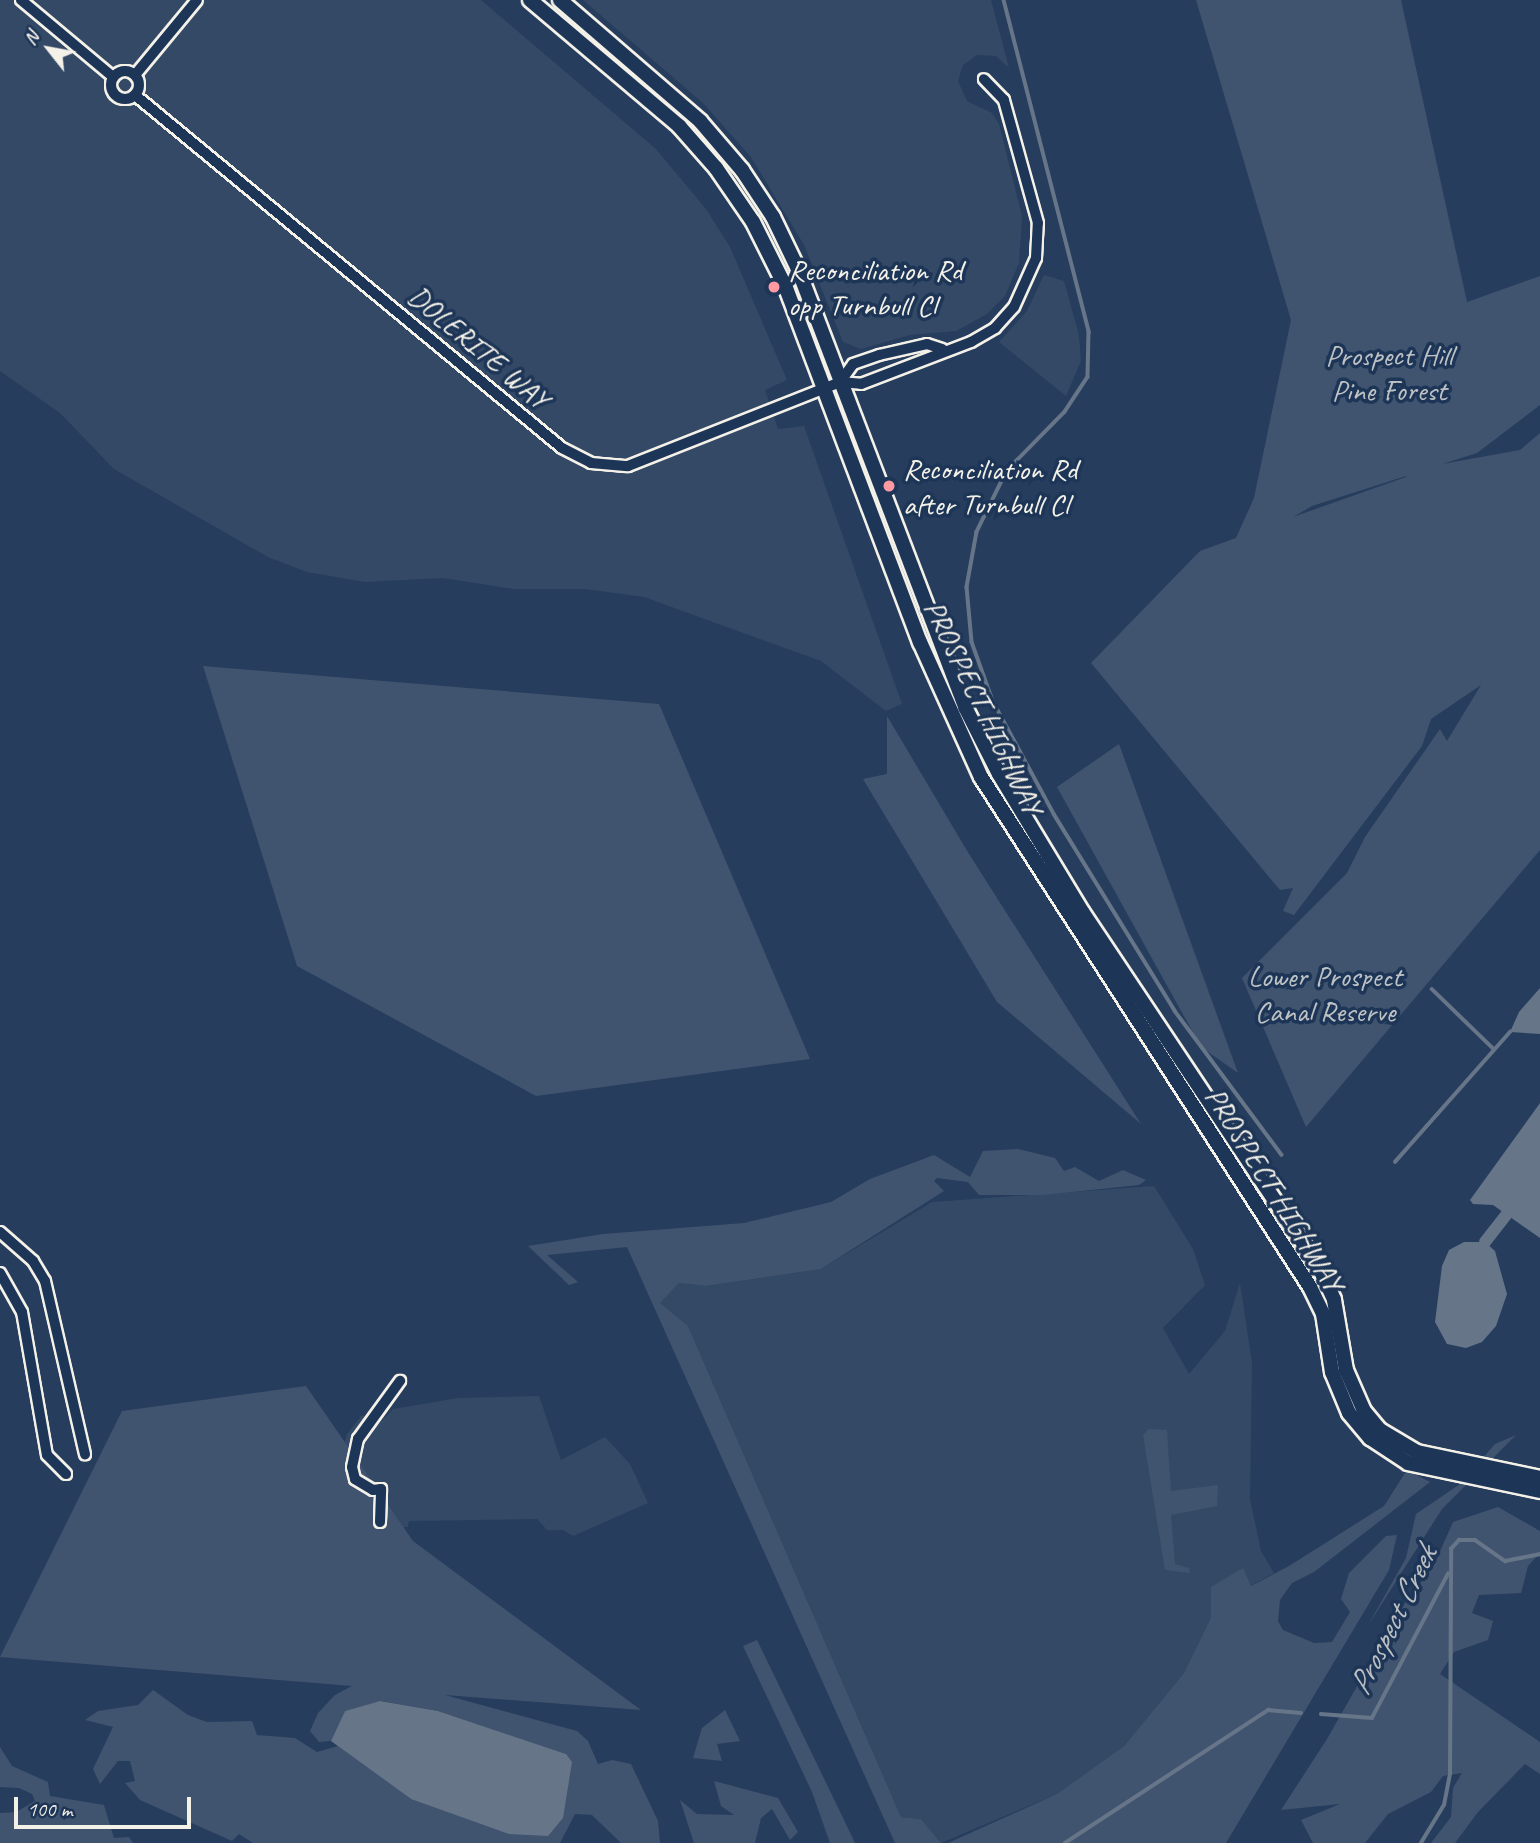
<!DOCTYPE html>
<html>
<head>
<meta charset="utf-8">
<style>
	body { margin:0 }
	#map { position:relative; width:1540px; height:1843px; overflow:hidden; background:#263d5d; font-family:Caveat,sans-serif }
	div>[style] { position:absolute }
	.built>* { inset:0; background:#334966 }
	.green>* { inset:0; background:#40546f }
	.water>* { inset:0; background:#677588 }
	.stream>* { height:3.5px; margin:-1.75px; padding:0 1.75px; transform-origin:1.75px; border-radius:1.75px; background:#677588 }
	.canal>* { height:12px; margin:-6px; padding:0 6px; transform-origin:6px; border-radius:6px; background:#677588 }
	.roads { filter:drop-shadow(2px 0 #f4f1e8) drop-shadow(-2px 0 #f4f1e8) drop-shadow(0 2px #f4f1e8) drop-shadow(0 -2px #f4f1e8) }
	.street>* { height:10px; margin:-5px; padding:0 5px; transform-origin:5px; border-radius:5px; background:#1d3557 }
	.street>.ring { margin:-5px; padding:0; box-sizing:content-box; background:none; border:10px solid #1d3557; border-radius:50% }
	.secondary>* { height:14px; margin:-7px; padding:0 7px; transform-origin:7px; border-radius:7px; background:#1d3557 }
	.dots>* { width:19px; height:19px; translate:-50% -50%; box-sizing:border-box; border:4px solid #1d3557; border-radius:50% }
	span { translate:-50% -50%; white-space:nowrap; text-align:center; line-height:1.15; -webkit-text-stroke:7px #1d3557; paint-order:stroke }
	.poi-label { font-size:30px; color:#f4f1e8 }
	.left { translate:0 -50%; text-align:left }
	.street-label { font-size:30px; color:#f4f1e8 }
	.park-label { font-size:30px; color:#bec2c4 }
	.water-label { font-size:32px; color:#bcbfc2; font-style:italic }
	.north { position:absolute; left:14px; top:14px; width:70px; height:70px; -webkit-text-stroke:5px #1d3557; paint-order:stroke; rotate:301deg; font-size:19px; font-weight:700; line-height:28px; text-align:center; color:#f4f1e8 }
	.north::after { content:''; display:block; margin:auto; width:24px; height:32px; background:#f4f1e8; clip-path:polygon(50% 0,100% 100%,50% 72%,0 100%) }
	.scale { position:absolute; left:14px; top:1797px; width:177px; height:32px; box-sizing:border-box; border:4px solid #f4f1e8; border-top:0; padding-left:9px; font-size:21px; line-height:24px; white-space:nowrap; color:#f4f1e8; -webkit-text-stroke:5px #1d3557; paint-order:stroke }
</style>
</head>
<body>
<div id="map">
	<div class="built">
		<i style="clip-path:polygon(0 0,481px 0,656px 149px,706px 209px,730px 247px,787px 380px,765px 390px,778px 429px,804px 426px,902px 704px,886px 711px,821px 661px,644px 597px,585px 589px,514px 589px,443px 578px,365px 582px,307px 572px,268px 557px,114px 469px,60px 413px,0 371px)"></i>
		<i style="clip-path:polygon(583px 0,991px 0,1009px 68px,996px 56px,977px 55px,963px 65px,958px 81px,967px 101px,992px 113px,999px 124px,1022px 216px,1019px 263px,1005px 296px,987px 314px,956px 331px,910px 335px,861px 349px,843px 342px,804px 245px,751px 157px,703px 103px)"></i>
		<i style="clip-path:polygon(1044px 275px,1064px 281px,1079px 335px,1081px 361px,1066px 396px,999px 342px,1027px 311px)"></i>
		<i style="clip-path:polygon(1154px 1186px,1193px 1249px,1205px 1285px,1163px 1328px,1189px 1374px,1225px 1331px,1240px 1283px,1252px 1363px,1250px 1499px,1261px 1551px,1274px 1573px,1250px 1586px,1242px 1568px,1184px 1673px,1124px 1746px,1057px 1794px,941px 1843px,921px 1819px,901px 1817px,688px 1326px,659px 1303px,679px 1283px,706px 1286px,821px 1269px,932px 1202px)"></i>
		<i style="clip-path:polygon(539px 1396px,561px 1460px,605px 1437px,630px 1464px,648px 1503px,573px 1536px,563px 1530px,547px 1530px,537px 1519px,409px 1521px,408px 1527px,371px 1527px,342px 1452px,347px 1434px,362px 1415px,377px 1426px,393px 1409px,458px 1398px)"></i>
	</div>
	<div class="green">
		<i style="clip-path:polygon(evenodd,1196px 0,1401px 0,1467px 302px,1540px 276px,1540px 405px,1477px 453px,1442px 464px,1520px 450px,1540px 433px,1540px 850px,1306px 1127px,1242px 978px,1347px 873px,1365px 837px,1440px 729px,1447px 741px,1481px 685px,1431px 719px,1422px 746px,1294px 915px,1283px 911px,1293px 888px,1280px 890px,1091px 663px,1200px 551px,1236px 538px,1254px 498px,1291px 320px,1196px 0,1406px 476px,1406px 477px,1293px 517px,1312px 506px,1406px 476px)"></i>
		<i style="clip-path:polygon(203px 666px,659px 704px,810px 1059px,536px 1096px,297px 966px)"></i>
		<i style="clip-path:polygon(887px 716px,969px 854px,1141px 1124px,997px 1002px,863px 779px,887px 774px)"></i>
		<i style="clip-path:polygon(1119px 744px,1238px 1073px,1201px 1047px,1057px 787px)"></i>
		<i style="clip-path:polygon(1018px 1149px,1055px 1158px,1064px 1171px,1075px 1167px,1099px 1181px,1123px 1170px,1146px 1180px,1139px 1185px,1043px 1195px,979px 1195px,968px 1182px,937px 1178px,934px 1181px,944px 1191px,821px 1269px,706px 1286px,679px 1283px,660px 1303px,688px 1326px,901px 1817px,921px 1819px,941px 1843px,895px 1843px,627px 1247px,547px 1255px,578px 1282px,569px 1285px,528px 1246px,603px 1234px,744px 1223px,831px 1202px,870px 1179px,934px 1155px,970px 1177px,983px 1151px)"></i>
		<i style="clip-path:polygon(306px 1386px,413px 1541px,641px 1710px,445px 1695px,577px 1731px,588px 1741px,598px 1764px,612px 1760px,631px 1764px,658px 1821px,660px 1843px,621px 1843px,592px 1815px,575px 1814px,560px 1843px,253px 1843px,239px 1834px,232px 1841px,140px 1800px,125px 1783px,135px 1781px,130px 1761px,118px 1761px,100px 1784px,93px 1769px,113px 1727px,85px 1720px,98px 1711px,138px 1705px,153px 1690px,188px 1715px,207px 1722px,252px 1721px,257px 1735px,295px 1738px,317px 1752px,338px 1746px,411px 1799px,566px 1754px,438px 1711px,381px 1701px,345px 1711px,331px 1741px,319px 1742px,310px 1731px,318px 1713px,335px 1695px,352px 1686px,0 1657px,122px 1411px)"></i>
		<i style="clip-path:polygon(1149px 1429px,1167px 1430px,1171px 1491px,1218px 1485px,1217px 1506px,1171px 1515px,1175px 1564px,1189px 1568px,1190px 1573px,1165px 1570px,1143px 1435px)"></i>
		<i style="clip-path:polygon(1516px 1435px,1442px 1509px,1367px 1627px,1406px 1558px,1416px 1514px,1460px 1484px,1495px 1444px)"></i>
		<i style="clip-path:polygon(1407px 1470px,1430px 1482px,1314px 1572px,1292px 1583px,1280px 1600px,1278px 1621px,1283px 1630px,1314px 1643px,1332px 1642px,1350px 1612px,1341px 1599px,1349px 1573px,1386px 1536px,1397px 1535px,1389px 1570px,1226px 1843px,948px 1843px,1057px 1794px,1124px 1746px,1184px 1673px,1211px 1618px,1211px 1587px,1243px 1568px,1251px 1586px,1289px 1566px,1384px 1506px)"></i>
		<i style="clip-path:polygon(1498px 1507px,1540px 1531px,1540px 1553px,1528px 1566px,1521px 1593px,1479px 1595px,1472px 1613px,1493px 1621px,1488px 1640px,1454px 1652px,1440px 1674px,1540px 1742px,1540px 1774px,1525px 1764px,1478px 1812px,1455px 1843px,1431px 1843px,1451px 1817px,1453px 1788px,1462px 1773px,1443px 1776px,1431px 1792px,1388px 1814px,1365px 1843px,1313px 1843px,1301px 1820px,1340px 1804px,1281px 1810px,1327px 1739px,1404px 1604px,1434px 1565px,1453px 1522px)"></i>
		<i style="clip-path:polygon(757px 1640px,845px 1822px,855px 1843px,830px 1843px,812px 1792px,743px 1646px)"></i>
		<i style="clip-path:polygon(725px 1710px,740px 1741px,717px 1744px,722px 1761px,693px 1758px,702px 1728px)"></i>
		<i style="clip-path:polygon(0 1747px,12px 1766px,48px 1782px,50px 1796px,104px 1805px,114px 1838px,129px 1837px,133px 1843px,0 1843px,0 1813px,16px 1812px,35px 1801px,32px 1794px,19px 1788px,0 1787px)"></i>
		<i style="clip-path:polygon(714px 1781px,778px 1798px,798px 1832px,790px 1840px,772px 1809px,761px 1818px,755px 1843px,694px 1843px,680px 1800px,697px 1814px,734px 1815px,721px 1806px)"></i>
	</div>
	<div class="water">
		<i style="clip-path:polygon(1540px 988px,1540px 1034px,1510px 1032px,1519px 1012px)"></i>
		<i style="clip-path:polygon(1540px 1103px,1540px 1238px,1493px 1205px,1473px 1204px,1470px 1200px)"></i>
		<i style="clip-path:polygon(1464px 1242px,1485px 1242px,1495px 1251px,1507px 1294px,1496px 1326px,1482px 1342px,1466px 1348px,1447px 1344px,1435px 1322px,1442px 1266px,1449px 1250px)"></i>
		<i style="clip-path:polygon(380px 1701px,438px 1711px,566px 1754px,572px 1762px,563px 1818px,548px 1836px,509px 1834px,411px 1799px,331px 1741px,345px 1711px)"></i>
	</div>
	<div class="stream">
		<i style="left:1004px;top:0;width:343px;rotate:75.6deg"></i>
		<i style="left:1089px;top:332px;width:45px;rotate:91.3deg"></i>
		<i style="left:1088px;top:377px;width:42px;rotate:123.3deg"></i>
		<i style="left:1065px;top:412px;width:83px;rotate:134.5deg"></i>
		<i style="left:1007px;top:471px;width:68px;rotate:116.2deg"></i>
		<i style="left:977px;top:532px;width:56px;rotate:100.3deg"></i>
		<i style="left:967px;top:587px;width:55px;rotate:84.8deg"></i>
		<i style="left:972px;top:642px;width:63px;rotate:70.4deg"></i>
		<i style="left:993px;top:701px;width:128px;rotate:61.6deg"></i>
		<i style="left:1054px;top:814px;width:231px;rotate:58.4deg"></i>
		<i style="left:1175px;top:1011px;width:179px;rotate:53.4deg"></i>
		<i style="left:1432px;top:989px;width:86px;rotate:44.1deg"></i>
		<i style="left:1395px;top:1162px;width:174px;rotate:-48.5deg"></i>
		<i style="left:1321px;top:1714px;width:51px;rotate:4.5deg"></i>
		<i style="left:1372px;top:1718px;width:163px;rotate:-62.2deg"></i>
		<i style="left:1065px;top:1843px;width:243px;rotate:-33.2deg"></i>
		<i style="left:1268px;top:1710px;width:33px;rotate:5deg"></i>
		<i style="left:1421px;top:1843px;width:44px;rotate:-58.8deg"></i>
		<i style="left:1444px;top:1805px;width:32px;rotate:-79deg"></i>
		<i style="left:1450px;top:1774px;width:225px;rotate:-89.7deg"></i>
		<i style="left:1451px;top:1549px;width:12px;rotate:-48deg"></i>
		<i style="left:1459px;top:1540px;width:16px"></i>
		<i style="left:1475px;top:1540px;width:37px;rotate:35deg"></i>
		<i style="left:1505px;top:1561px;width:36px;rotate:-11deg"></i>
	</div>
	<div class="canal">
		<i style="left:1485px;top:1242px;width:36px;rotate:-52deg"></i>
	</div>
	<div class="roads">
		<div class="street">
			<i style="left:21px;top:0;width:120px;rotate:39.9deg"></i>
			<i class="ring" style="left:111px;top:71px;width:18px;height:18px"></i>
			<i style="left:135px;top:75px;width:97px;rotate:-50.4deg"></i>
			<i style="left:135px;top:95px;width:554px;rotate:39.58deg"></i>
			<i style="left:562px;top:448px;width:33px;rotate:27deg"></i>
			<i style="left:591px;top:463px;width:37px;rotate:5deg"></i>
			<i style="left:628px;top:466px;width:228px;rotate:-21.6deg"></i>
			<i style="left:840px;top:382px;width:21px;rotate:5deg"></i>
			<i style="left:861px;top:384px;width:118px;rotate:-20.9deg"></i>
			<i style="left:971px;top:342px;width:28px;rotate:-30deg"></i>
			<i style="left:995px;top:328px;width:28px;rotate:-48deg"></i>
			<i style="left:1014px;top:307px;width:54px;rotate:-65.8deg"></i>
			<i style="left:1036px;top:258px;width:35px;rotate:-87deg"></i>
			<i style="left:1038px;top:223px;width:128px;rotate:-105.5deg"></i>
			<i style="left:1004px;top:100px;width:29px;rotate:-134deg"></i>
			<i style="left:840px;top:382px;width:22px;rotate:-54deg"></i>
			<i style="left:853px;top:364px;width:28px;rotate:-19deg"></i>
			<i style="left:879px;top:355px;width:49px;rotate:-12.9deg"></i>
			<i style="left:927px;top:344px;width:16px;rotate:18deg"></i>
			<i style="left:0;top:1232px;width:44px;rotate:41.3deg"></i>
			<i style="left:33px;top:1261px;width:23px;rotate:59deg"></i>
			<i style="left:45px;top:1281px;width:178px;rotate:77deg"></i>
			<i style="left:0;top:1273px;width:45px;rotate:60.6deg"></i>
			<i style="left:22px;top:1312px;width:145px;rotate:80.1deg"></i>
			<i style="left:47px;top:1455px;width:27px;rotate:45deg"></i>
			<i style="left:380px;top:1522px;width:33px;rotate:-88deg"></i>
			<i style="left:381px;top:1489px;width:8px;rotate:173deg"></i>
			<i style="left:373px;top:1490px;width:21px;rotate:-149deg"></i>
			<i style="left:355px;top:1479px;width:12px;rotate:-104deg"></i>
			<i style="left:352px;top:1467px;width:29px;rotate:-78deg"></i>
			<i style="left:358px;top:1439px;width:72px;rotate:-54.1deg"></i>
		</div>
		<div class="secondary">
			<i style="left:530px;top:0;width:195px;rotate:40.2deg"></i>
			<i style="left:679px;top:126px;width:56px;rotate:48.6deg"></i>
			<i style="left:716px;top:168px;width:65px;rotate:55.6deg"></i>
			<i style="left:753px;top:222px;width:74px;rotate:63.4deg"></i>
			<i style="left:786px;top:288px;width:379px;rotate:69.3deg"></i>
			<i style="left:920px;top:642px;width:148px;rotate:65.7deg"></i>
			<i style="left:981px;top:777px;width:607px;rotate:57.17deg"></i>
			<i style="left:1310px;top:1287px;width:30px;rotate:64deg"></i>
			<i style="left:1323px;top:1314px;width:59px;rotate:81.2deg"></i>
			<i style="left:1332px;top:1372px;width:44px;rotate:67.5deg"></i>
			<i style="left:1349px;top:1413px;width:33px;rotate:50deg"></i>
			<i style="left:1370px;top:1438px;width:45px;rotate:33.3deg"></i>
			<i style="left:1408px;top:1463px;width:135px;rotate:12deg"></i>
			<i style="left:560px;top:0;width:185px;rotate:40.8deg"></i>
			<i style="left:700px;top:121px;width:65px;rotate:49.4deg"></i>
			<i style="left:742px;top:170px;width:56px;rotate:56.6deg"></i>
			<i style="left:773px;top:217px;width:58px;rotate:64.3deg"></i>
			<i style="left:798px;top:269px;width:469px;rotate:69.1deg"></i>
			<i style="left:965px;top:707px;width:75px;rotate:63.1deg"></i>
			<i style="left:999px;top:774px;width:162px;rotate:58.9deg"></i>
			<i style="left:1083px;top:913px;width:423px;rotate:56.3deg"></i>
			<i style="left:1318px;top:1265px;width:38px;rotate:65deg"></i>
			<i style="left:1334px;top:1300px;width:71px;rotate:80.3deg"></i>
			<i style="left:1346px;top:1370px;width:45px;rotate:66.3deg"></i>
			<i style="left:1364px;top:1411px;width:25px;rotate:50deg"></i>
			<i style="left:1380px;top:1430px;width:43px;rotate:30.7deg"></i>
			<i style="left:1417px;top:1452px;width:126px;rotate:11.9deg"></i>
		</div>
	</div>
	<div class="dots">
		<i style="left:774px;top:287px;background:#ff9aa2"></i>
		<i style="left:889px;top:486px;background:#ff9aa2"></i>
	</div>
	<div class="poi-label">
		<span class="left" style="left:788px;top:287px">Reconciliation Rd<br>opp Turnbull Cl</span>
		<span class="left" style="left:903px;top:486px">Reconciliation Rd<br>after Turnbull Cl</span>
	</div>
	<div class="street-label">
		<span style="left:479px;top:347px;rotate:40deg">DOLERITE WAY</span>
		<span style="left:984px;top:707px;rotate:64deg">PROSPECT HIGHWAY</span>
		<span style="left:1275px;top:1189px;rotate:58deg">PROSPECT HIGHWAY</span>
	</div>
	<div class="park-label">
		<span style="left:1389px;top:372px">Prospect Hill<br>Pine Forest</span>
		<span style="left:1325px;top:993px">Lower Prospect<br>Canal Reserve</span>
	</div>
	<div class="water-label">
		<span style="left:1393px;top:1621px;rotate:-64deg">Prospect Creek</span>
	</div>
	<div class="north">N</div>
	<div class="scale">100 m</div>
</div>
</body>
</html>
